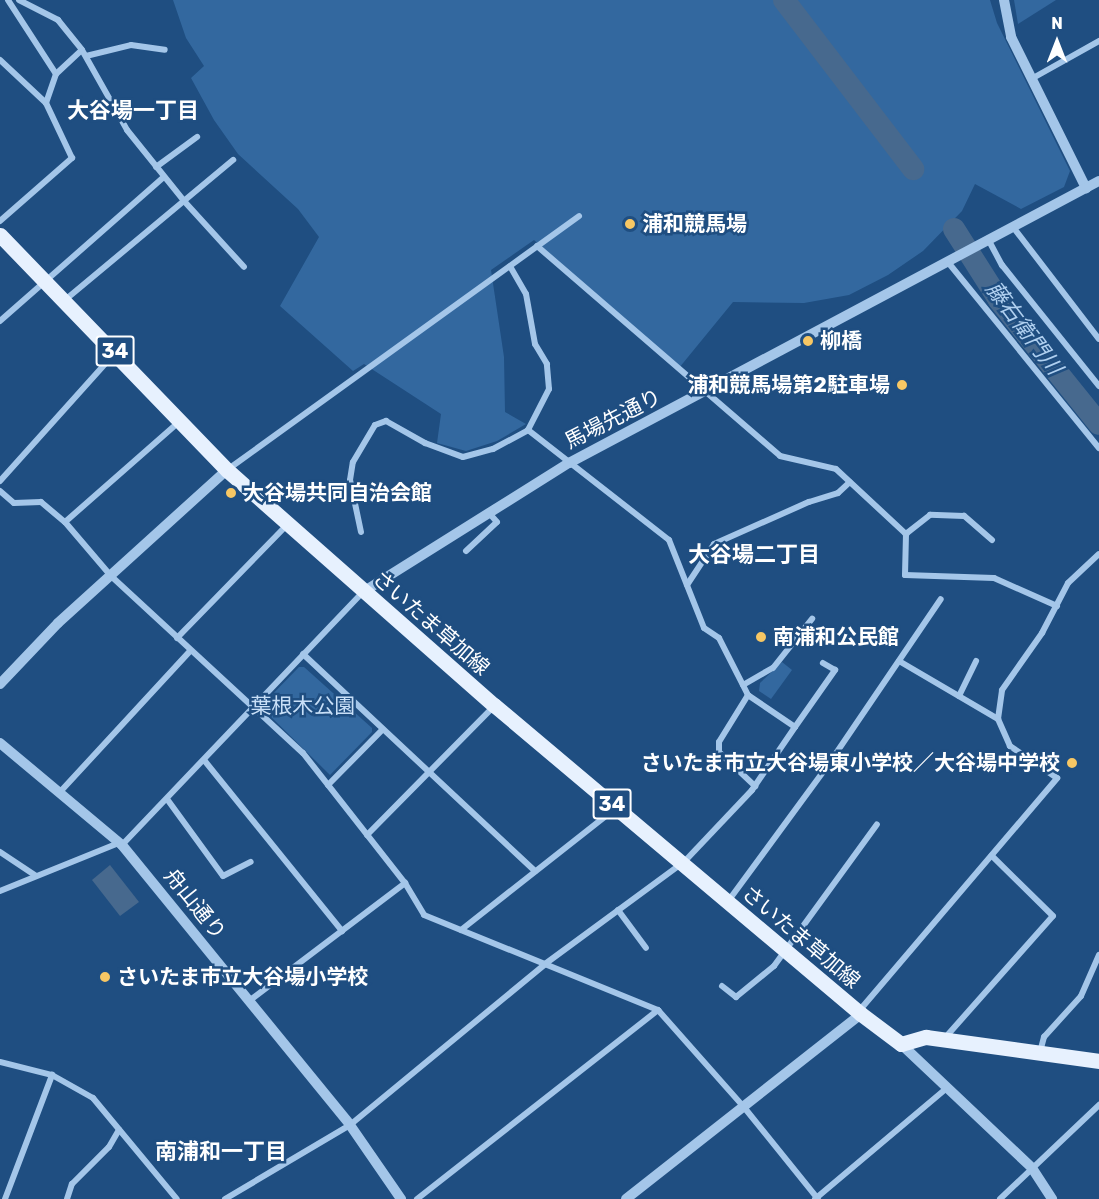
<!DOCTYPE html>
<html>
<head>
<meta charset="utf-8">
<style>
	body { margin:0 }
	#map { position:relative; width:1099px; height:1199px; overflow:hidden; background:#1f4e81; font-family:Rubik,"Noto Sans JP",sans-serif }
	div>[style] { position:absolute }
	.green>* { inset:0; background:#33689f }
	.water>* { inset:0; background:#47698e }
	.river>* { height:22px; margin:-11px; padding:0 11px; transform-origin:11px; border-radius:11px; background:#47698e }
	.minor>* { height:6px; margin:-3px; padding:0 3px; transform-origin:3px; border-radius:3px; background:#a4c6e9 }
	.tertiary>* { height:10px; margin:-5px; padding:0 5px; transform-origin:5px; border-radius:5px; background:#a4c6e9 }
	.primary>* { height:15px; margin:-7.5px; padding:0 7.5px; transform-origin:7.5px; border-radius:7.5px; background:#e7f1fe }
	.dots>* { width:16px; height:16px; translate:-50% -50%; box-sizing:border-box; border:3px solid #1f4e81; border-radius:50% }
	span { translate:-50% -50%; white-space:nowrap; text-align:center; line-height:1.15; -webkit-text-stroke:5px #1f4e81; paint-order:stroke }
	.shield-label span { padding:2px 4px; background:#1f4e81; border:2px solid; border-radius:4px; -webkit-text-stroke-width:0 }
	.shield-label { font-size:20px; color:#fff; font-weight:700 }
	.poi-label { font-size:21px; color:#fff; font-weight:700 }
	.left { translate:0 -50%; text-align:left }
	.right { translate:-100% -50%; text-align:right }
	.street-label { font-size:21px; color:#fff }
	.park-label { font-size:21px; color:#c8dff7 }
	.neighbourhood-label { font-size:22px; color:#fff; font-weight:700 }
	.water-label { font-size:22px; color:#b0d0f0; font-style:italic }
	.north { position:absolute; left:1027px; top:12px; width:60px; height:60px; -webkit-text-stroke:4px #1f4e81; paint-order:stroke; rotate:0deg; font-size:16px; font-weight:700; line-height:24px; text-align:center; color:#fff }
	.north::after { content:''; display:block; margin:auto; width:21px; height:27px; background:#fff; clip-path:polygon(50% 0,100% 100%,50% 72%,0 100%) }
</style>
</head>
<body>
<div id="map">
	<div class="green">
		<i style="clip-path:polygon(173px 0,990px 0,997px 23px,1070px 171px,1064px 187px,1021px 209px,975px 184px,962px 211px,923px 251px,888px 275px,849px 295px,804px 303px,733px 302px,679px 368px,534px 240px,491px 270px,504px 357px,505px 412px,526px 424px,497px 441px,466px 451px,437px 443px,441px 414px,364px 364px,353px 371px,280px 306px,319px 237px,298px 209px,238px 154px,214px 120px,191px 78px,204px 66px,186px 38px)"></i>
		<i style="clip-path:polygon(1014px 0,1056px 0,1018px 24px)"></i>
		<i style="clip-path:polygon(782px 662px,792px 670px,771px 699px,759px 691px,760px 683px)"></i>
		<i style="clip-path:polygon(299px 667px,304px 667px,372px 728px,372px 732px,330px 775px,264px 710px,264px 703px)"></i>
	</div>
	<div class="water">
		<i style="clip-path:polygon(110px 865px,139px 902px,120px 916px,92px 880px)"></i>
	</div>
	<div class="river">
		<i style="left:784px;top:0;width:213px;rotate:52.6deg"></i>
		<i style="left:954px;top:229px;width:84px;rotate:57.6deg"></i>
		<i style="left:999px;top:300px;width:159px;rotate:51.1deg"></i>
	</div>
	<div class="minor">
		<i style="left:8px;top:0;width:88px;rotate:57deg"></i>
		<i style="left:19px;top:0;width:44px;rotate:27.1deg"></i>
		<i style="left:58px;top:20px;width:38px;rotate:51deg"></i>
		<i style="left:86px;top:56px;width:46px;rotate:-13.7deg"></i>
		<i style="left:131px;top:45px;width:34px;rotate:8deg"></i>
		<i style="left:0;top:60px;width:63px;rotate:43.1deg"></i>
		<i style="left:1033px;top:78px;width:76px;rotate:-29.3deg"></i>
		<i style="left:156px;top:167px;width:51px;rotate:-36.2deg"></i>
		<i style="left:0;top:221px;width:96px;rotate:-41.2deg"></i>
		<i style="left:72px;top:158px;width:61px;rotate:-115.3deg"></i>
		<i style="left:46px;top:103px;width:31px;rotate:-71deg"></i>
		<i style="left:56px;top:74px;width:35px;rotate:-43deg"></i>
		<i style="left:82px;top:50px;width:92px;rotate:60.6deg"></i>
		<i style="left:127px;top:130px;width:91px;rotate:51.2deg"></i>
		<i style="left:184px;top:201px;width:89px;rotate:47.7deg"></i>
		<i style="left:1013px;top:227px;width:141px;rotate:52.5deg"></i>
		<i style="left:988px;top:239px;width:30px;rotate:62deg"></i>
		<i style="left:1002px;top:265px;width:155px;rotate:51.3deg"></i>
		<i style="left:537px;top:246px;width:321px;rotate:40.8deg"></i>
		<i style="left:780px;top:456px;width:57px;rotate:13.1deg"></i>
		<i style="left:836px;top:469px;width:96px;rotate:42.9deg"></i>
		<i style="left:947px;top:261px;width:241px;rotate:50.9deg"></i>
		<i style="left:65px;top:300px;width:219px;rotate:-39.8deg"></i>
		<i style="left:0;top:321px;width:218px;rotate:-41.3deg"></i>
		<i style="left:180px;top:421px;width:153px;rotate:138.7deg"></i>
		<i style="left:65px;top:522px;width:71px;rotate:49.6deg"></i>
		<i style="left:111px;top:576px;width:261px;rotate:42.7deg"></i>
		<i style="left:303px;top:753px;width:165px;rotate:51.9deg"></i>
		<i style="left:405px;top:883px;width:37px;rotate:59deg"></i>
		<i style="left:424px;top:915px;width:253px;rotate:22.1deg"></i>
		<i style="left:658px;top:1010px;width:128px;rotate:48.5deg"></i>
		<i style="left:743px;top:1106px;width:119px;rotate:51.1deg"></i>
		<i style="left:227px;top:470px;width:434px;rotate:-35.8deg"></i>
		<i style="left:0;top:481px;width:171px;rotate:-48.1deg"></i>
		<i style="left:0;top:491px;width:18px;rotate:41deg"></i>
		<i style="left:14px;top:503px;width:27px;rotate:-2deg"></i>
		<i style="left:41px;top:502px;width:31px;rotate:40deg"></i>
		<i style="left:361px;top:532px;width:53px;rotate:-101.9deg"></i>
		<i style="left:350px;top:480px;width:18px;rotate:-81deg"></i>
		<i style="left:353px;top:462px;width:43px;rotate:-59.3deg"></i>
		<i style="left:375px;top:425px;width:12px;rotate:-20deg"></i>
		<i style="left:386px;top:421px;width:45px;rotate:29.4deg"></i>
		<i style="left:425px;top:443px;width:40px;rotate:20.2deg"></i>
		<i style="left:463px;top:457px;width:31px;rotate:-15deg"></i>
		<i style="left:493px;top:449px;width:40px;rotate:-28deg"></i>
		<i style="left:528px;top:430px;width:46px;rotate:-62.9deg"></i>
		<i style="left:549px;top:389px;width:25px;rotate:-95deg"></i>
		<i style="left:547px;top:364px;width:23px;rotate:-121deg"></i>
		<i style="left:535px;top:344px;width:51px;rotate:-100.2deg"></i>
		<i style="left:526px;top:294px;width:32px;rotate:-120deg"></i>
		<i style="left:992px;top:540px;width:37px;rotate:-139deg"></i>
		<i style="left:964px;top:516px;width:34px;rotate:-178deg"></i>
		<i style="left:930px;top:515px;width:31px;rotate:142deg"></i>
		<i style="left:906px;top:534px;width:41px;rotate:91.4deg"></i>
		<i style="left:905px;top:575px;width:89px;rotate:1.9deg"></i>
		<i style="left:994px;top:578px;width:69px;rotate:24deg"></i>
		<i style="left:466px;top:551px;width:42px;rotate:-43.1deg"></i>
		<i style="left:497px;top:522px;width:12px;rotate:-132deg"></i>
		<i style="left:687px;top:585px;width:49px;rotate:-56.6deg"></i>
		<i style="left:714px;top:544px;width:104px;rotate:-23.9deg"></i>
		<i style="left:809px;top:502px;width:30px;rotate:-17deg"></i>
		<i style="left:838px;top:493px;width:16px;rotate:-43deg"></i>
		<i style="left:177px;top:638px;width:158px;rotate:-45.8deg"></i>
		<i style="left:303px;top:654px;width:318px;rotate:43.1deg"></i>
		<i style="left:899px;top:661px;width:115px;rotate:30.4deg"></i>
		<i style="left:743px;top:685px;width:34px;rotate:-30deg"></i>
		<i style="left:773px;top:668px;width:63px;rotate:-51.5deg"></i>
		<i style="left:748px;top:695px;width:55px;rotate:121.7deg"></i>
		<i style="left:719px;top:742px;width:10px;rotate:90deg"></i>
		<i style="left:719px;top:752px;width:50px;rotate:43.4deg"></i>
		<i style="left:959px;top:696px;width:39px;rotate:-64deg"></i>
		<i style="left:795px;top:727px;width:70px;rotate:-54.9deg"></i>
		<i style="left:835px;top:670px;width:14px;rotate:-150deg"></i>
		<i style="left:204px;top:760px;width:220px;rotate:51.1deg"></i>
		<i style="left:328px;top:785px;width:78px;rotate:-45.5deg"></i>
		<i style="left:60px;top:792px;width:192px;rotate:-47.3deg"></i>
		<i style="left:167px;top:799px;width:95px;rotate:54deg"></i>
		<i style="left:223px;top:876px;width:31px;rotate:-27deg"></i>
		<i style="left:367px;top:835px;width:181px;rotate:-45.4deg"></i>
		<i style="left:122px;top:845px;width:349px;rotate:-46.4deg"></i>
		<i style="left:0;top:852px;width:43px;rotate:33.7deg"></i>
		<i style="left:0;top:891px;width:128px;rotate:-22deg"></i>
		<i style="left:729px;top:900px;width:164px;rotate:-53.7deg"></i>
		<i style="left:826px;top:768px;width:204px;rotate:-55.8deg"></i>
		<i style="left:618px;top:910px;width:47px;rotate:53.6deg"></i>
		<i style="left:461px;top:930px;width:197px;rotate:-38.2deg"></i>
		<i style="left:722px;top:986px;width:18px;rotate:38deg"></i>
		<i style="left:736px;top:997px;width:49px;rotate:-39.2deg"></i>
		<i style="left:774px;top:966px;width:175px;rotate:-54deg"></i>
		<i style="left:249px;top:1001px;width:196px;rotate:-37.1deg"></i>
		<i style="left:859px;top:1011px;width:306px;rotate:-49.6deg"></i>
		<i style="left:1057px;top:778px;width:57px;rotate:-145.8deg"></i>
		<i style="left:1010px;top:746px;width:30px;rotate:-114deg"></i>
		<i style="left:998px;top:719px;width:29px;rotate:-82deg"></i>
		<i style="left:1002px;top:690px;width:70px;rotate:-54.9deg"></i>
		<i style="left:1042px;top:633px;width:56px;rotate:-62.5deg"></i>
		<i style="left:1068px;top:583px;width:42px;rotate:-43.1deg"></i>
		<i style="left:944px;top:1039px;width:164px;rotate:-48.5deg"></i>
		<i style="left:1053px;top:916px;width:86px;rotate:-135.5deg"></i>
		<i style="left:1040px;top:1052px;width:16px;rotate:-75deg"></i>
		<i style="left:1044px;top:1037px;width:55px;rotate:-47.9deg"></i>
		<i style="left:1081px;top:996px;width:45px;rotate:-66.3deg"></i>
		<i style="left:0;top:1062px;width:54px;rotate:14deg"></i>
		<i style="left:52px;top:1075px;width:47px;rotate:29.3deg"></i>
		<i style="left:93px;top:1098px;width:131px;rotate:50.3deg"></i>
		<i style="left:5px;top:1199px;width:133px;rotate:-69.2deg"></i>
		<i style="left:67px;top:1199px;width:16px;rotate:-72deg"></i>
		<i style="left:72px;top:1184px;width:52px;rotate:-45deg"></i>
		<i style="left:109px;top:1147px;width:20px;rotate:-60deg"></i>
		<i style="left:225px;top:1199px;width:145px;rotate:-30.6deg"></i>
		<i style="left:350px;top:1125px;width:253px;rotate:-39.5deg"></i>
		<i style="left:545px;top:964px;width:172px;rotate:-36.3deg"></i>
		<i style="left:684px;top:862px;width:99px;rotate:-46.6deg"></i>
		<i style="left:752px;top:790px;width:76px;rotate:-55.7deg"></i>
		<i style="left:795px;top:727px;width:57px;rotate:-145.8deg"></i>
		<i style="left:748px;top:695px;width:64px;rotate:-117deg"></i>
		<i style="left:719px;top:638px;width:18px;rotate:-146deg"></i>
		<i style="left:704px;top:628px;width:95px;rotate:-111.7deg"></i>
		<i style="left:669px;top:540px;width:179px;rotate:-142deg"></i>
		<i style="left:417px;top:1199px;width:306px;rotate:-38.1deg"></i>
		<i style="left:815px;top:1199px;width:172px;rotate:-40.1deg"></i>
		<i style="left:1000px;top:1199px;width:137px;rotate:-43.5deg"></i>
	</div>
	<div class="tertiary">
		<i style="left:1004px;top:0;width:38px;rotate:79deg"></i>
		<i style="left:1011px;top:37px;width:169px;rotate:63.6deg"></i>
		<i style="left:363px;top:592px;width:243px;rotate:-32.1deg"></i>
		<i style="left:569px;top:463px;width:600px;rotate:-28.02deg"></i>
		<i style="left:0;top:684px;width:84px;rotate:-46.4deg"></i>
		<i style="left:58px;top:623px;width:228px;rotate:-42.2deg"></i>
		<i style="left:0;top:743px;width:159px;rotate:39.9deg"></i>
		<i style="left:122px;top:845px;width:361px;rotate:50.8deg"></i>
		<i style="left:350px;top:1125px;width:90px;rotate:55.4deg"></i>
		<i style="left:901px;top:1044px;width:180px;rotate:43.4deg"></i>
		<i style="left:1032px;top:1168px;width:37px;rotate:57deg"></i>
		<i style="left:626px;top:1199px;width:299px;rotate:-38.2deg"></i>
	</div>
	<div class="primary">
		<i style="left:0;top:235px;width:327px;rotate:46deg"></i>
		<i style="left:227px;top:470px;width:356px;rotate:41.4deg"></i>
		<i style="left:494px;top:705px;width:480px;rotate:40.1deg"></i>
		<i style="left:861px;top:1014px;width:50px;rotate:36.9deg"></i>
		<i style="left:901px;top:1044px;width:26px;rotate:-16deg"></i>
		<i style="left:926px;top:1037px;width:175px;rotate:7.9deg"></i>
	</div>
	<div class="dots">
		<i style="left:630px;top:224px;background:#f7c764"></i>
		<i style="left:808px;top:341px;background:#f7c764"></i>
		<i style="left:902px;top:385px;background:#f7c764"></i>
		<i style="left:231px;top:493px;background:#f7c764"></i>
		<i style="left:761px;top:637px;background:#f7c764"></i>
		<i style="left:1072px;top:763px;background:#f7c764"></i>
		<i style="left:105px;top:977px;background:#f7c764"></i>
	</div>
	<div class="shield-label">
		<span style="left:115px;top:351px">34</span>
		<span style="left:612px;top:804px">34</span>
	</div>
	<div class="poi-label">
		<span class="left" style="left:642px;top:224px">浦和競馬場</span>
		<span class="left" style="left:820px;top:341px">柳橋</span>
		<span class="right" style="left:890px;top:385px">浦和競馬場第2駐車場</span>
		<span class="left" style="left:243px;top:493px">大谷場共同自治会館</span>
		<span class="left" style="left:773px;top:637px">南浦和公民館</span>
		<span class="right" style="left:1060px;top:763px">さいたま市立大谷場東小学校／大谷場中学校</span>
		<span class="left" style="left:117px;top:977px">さいたま市立大谷場小学校</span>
	</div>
	<div class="street-label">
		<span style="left:613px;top:419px;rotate:-27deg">馬場先通り</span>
		<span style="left:431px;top:623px;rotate:41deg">さいたま草加線</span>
		<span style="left:195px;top:904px;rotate:51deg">舟山通り</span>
		<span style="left:801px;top:937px;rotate:40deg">さいたま草加線</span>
	</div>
	<div class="park-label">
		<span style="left:303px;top:706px">葉根木公園</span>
	</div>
	<div class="neighbourhood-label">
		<span style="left:133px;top:111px">大谷場一丁目</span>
		<span style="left:754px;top:555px">大谷場二丁目</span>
		<span style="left:221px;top:1152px">南浦和一丁目</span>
	</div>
	<div class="water-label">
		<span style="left:1024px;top:328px;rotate:53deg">藤右衛門川</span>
	</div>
	<div class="north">N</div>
</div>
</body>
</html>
